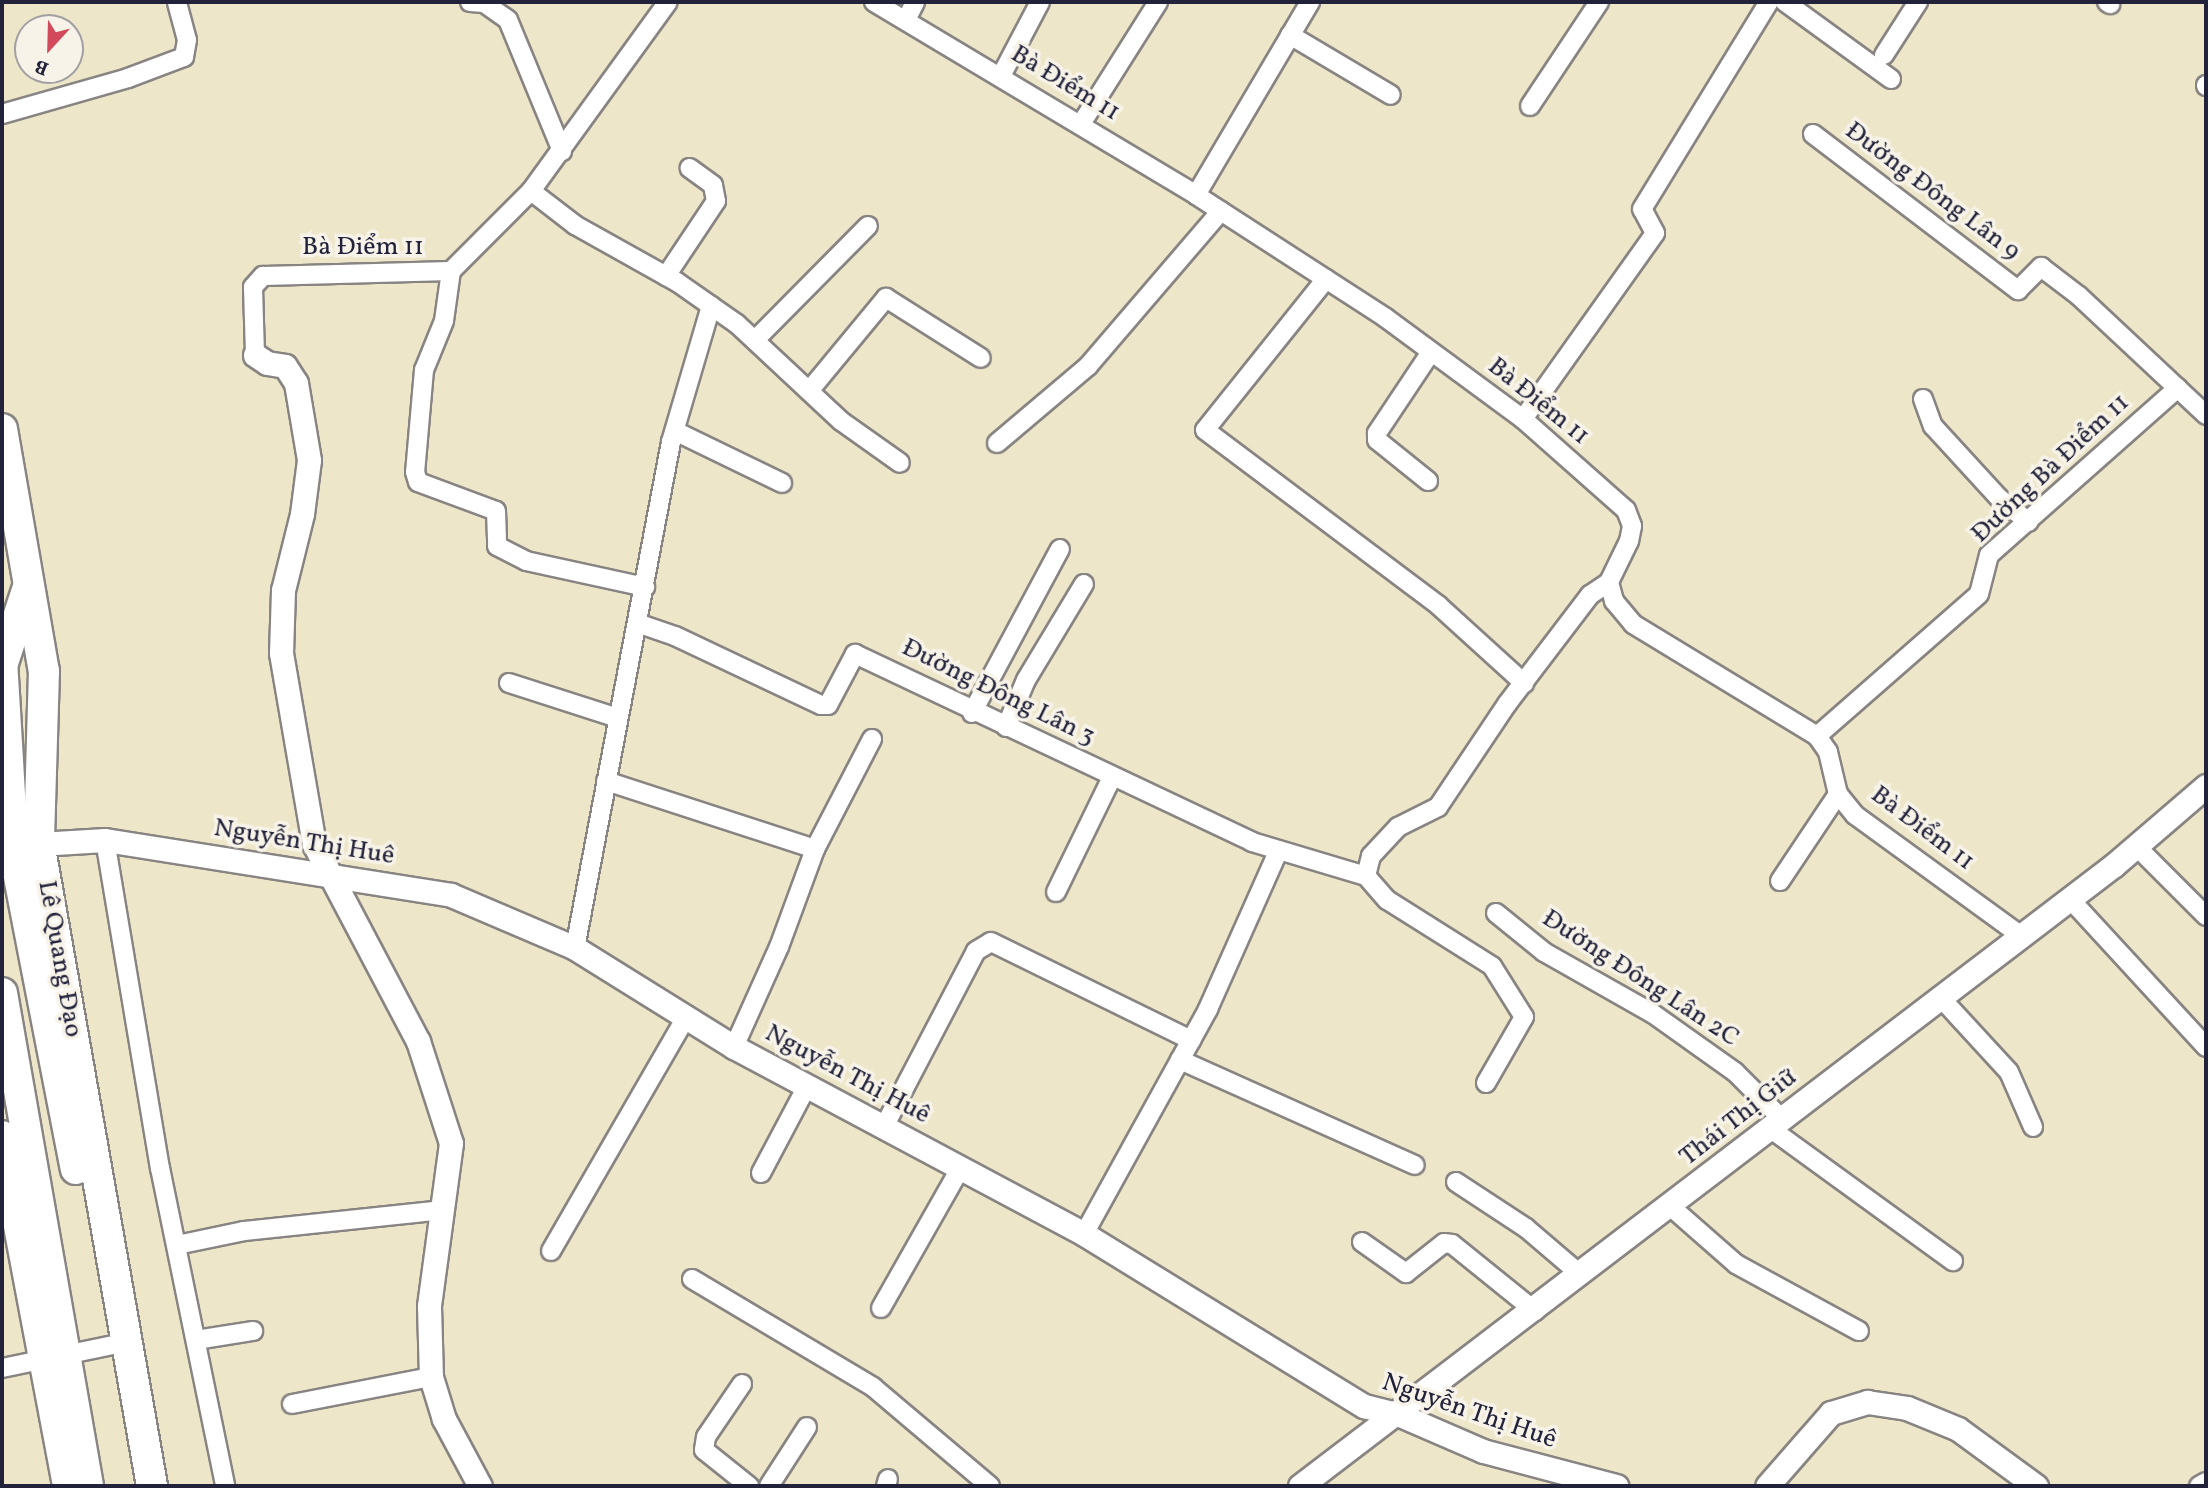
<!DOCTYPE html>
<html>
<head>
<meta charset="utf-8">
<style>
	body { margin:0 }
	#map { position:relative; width:2208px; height:1488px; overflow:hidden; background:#ede6c9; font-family:Vollkorn,serif }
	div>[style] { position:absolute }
	.roads { filter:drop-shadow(2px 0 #888482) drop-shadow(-2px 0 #888482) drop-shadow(0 2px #888482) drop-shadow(0 -2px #888482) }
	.minor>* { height:18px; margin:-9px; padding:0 9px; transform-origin:9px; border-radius:9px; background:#fff }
	.tertiary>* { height:23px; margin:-11.5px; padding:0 11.5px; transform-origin:11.5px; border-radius:11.5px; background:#fff }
	.trunk>* { height:30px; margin:-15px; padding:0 15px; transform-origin:15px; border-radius:15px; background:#fff }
	span { translate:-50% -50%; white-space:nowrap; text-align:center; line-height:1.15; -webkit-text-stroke:7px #f7f3e8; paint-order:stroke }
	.street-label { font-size:26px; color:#22223b }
	.frame { position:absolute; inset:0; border:4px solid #22223b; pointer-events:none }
	.north { position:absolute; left:14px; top:14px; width:70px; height:70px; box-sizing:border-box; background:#f7f3e8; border:2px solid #a29fa3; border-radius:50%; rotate:202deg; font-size:19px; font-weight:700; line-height:28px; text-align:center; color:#22223b }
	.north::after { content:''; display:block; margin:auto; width:24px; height:32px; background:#d1495b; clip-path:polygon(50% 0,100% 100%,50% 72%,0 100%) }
</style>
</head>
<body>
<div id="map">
	<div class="roads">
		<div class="minor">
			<i style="left:470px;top:2px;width:14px;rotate:4deg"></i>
			<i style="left:484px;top:3px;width:29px;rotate:35deg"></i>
			<i style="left:508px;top:20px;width:142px;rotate:67.6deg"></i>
			<i style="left:874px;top:2px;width:375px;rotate:30.9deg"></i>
			<i style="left:1196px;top:195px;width:226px;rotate:32.9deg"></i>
			<i style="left:1386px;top:318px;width:170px;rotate:36.4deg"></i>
			<i style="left:1523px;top:419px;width:137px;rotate:41.5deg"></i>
			<i style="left:1626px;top:510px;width:17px;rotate:69deg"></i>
			<i style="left:1632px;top:526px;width:15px;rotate:101deg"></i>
			<i style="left:1629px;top:541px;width:46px;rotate:116deg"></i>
			<i style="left:1609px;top:582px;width:20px;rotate:75deg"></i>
			<i style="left:1614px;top:601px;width:30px;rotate:50deg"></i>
			<i style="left:1633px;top:624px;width:215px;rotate:31.3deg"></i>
			<i style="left:1817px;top:736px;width:19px;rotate:55deg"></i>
			<i style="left:1828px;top:752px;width:43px;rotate:76.6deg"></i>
			<i style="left:1838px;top:794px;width:27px;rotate:51deg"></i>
			<i style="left:1855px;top:815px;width:204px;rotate:36deg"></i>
			<i style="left:1785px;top:2px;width:131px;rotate:36deg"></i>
			<i style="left:2107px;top:2px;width:4px;rotate:34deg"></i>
			<i style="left:906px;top:20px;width:20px;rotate:-63deg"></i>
			<i style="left:1290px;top:35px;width:117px;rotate:30.7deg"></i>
			<i style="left:1884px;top:55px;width:63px;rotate:-57.3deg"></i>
			<i style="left:1001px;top:76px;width:84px;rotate:-62.2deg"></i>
			<i style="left:2206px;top:86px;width:1px;rotate:-90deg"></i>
			<i style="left:1530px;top:106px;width:125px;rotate:-56.4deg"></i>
			<i style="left:2px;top:114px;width:131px;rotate:-15.9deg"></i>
			<i style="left:128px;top:78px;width:60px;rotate:-20.6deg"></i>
			<i style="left:184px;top:57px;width:17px;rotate:-80deg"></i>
			<i style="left:187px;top:40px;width:39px;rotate:-105deg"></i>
			<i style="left:1081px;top:124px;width:144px;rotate:-57.7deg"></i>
			<i style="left:1813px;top:134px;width:258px;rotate:37.3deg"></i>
			<i style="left:2018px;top:290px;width:33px;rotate:-45deg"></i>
			<i style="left:2041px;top:267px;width:48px;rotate:37.3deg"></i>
			<i style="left:2079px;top:296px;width:174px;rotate:43.1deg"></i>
			<i style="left:531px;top:191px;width:56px;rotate:37.7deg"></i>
			<i style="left:575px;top:225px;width:117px;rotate:29.2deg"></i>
			<i style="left:677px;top:282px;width:73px;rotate:35deg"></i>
			<i style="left:737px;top:324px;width:142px;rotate:43deg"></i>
			<i style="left:841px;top:421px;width:72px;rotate:35.4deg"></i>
			<i style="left:1196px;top:195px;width:224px;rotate:-59.4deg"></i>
			<i style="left:451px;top:271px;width:50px;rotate:98deg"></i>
			<i style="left:444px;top:321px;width:53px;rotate:112.2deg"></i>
			<i style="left:424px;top:370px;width:102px;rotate:95deg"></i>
			<i style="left:415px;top:472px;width:10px;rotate:73deg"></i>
			<i style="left:418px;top:482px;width:83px;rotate:20.4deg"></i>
			<i style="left:496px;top:511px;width:35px;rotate:88deg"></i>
			<i style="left:497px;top:546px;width:33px;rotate:27deg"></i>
			<i style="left:526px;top:561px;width:122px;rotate:12.3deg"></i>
			<i style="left:666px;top:276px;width:90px;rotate:-56.3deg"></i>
			<i style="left:716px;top:201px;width:16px;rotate:-101deg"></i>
			<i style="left:713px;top:185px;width:29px;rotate:-144deg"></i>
			<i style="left:1326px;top:279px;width:193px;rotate:128.7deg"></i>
			<i style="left:1205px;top:430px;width:293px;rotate:36.9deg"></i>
			<i style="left:1439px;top:606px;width:115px;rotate:42.2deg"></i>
			<i style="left:756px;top:339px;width:159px;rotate:-45.3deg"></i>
			<i style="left:255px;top:355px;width:68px;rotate:-91.7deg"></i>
			<i style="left:253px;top:287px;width:15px;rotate:-48deg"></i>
			<i style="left:263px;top:276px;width:188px;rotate:-1.5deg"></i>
			<i style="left:451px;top:271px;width:113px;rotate:-45deg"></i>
			<i style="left:531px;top:191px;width:233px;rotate:-54.1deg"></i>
			<i style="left:809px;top:391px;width:121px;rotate:-50.4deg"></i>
			<i style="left:886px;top:298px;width:112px;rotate:32.3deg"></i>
			<i style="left:1923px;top:399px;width:29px;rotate:70deg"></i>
			<i style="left:1933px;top:426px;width:98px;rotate:47.5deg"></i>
			<i style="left:1999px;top:498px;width:38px;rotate:39deg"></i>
			<i style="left:1523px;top:419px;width:228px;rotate:-54.6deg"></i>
			<i style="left:1655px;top:233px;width:27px;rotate:-118deg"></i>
			<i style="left:1642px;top:209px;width:243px;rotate:-58.5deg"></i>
			<i style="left:675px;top:431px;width:119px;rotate:25.9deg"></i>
			<i style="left:997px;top:443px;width:119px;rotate:-40.2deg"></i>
			<i style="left:1088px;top:366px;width:204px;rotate:-49.4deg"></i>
			<i style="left:1428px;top:481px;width:65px;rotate:-141.2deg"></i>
			<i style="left:1377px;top:440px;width:7px;rotate:-90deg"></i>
			<i style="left:1377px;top:433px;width:97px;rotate:-56.3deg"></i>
			<i style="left:637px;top:623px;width:40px;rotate:18.9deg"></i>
			<i style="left:675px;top:636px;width:161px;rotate:25.3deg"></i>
			<i style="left:821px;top:705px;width:7px"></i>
			<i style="left:828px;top:705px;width:58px;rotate:-62.1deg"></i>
			<i style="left:855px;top:654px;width:439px;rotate:25.3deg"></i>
			<i style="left:1252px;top:842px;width:119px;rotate:16.6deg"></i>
			<i style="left:509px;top:683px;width:114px;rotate:17.8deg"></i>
			<i style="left:972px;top:713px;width:186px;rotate:-61.8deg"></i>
			<i style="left:1006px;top:727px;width:51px;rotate:-66.9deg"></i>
			<i style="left:1026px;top:680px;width:112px;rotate:-58.9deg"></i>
			<i style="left:1817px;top:736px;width:215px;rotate:-41.2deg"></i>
			<i style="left:1979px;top:594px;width:40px;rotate:-75.6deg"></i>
			<i style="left:1989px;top:555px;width:252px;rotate:-41.5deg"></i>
			<i style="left:606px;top:781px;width:220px;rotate:18deg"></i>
			<i style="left:815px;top:849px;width:124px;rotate:-62.6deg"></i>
			<i style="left:105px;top:840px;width:333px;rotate:80.5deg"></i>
			<i style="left:160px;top:1168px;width:325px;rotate:78.4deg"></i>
			<i style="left:2136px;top:846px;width:99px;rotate:45deg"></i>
			<i style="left:1780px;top:881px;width:105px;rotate:-56.3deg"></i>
			<i style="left:1056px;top:892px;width:128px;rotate:-64deg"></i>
			<i style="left:2070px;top:899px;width:201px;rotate:47.4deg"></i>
			<i style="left:1496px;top:913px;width:62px;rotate:39.1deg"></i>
			<i style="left:1544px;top:952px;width:124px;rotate:29.5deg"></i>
			<i style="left:1652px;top:1013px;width:102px;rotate:35.4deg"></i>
			<i style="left:1735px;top:1072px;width:68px;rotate:45deg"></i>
			<i style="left:575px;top:948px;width:515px;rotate:-79.26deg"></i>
			<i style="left:671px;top:442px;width:142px;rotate:-73.6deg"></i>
			<i style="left:1941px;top:998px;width:100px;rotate:47.4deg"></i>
			<i style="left:2009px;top:1072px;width:60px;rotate:66.4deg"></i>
			<i style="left:734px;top:1047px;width:110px;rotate:-65.8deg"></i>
			<i style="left:779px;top:947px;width:104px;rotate:-69.8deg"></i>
			<i style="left:1180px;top:1060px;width:257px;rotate:24.1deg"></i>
			<i style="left:1486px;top:1083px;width:76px;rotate:-60.1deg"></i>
			<i style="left:1524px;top:1017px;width:60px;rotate:-122.1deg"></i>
			<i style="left:1492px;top:966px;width:124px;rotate:-147.8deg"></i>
			<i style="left:1387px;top:900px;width:32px;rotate:-131deg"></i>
			<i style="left:1366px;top:876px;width:21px;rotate:-76deg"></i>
			<i style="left:1371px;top:856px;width:40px;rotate:-47deg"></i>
			<i style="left:1398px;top:827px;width:45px;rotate:-26.6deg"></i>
			<i style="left:1438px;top:807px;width:124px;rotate:-56.2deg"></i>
			<i style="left:1507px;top:704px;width:137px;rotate:-52.7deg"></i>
			<i style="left:1590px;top:595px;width:23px;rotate:-34deg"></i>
			<i style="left:885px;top:1125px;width:196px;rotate:-62.4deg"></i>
			<i style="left:976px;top:951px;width:17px;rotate:-31deg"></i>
			<i style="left:991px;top:942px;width:223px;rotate:26.1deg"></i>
			<i style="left:1771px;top:1129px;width:225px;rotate:36deg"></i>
			<i style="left:761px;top:1173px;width:98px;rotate:-62.1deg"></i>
			<i style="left:1456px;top:1182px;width:84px;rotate:33.3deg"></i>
			<i style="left:1526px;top:1228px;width:72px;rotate:40.5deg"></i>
			<i style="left:1670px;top:1206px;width:88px;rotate:41.3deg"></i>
			<i style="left:1736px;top:1264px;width:140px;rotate:28.6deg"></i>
			<i style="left:1084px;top:1234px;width:257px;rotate:-61.1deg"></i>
			<i style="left:1208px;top:1009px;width:172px;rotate:-66deg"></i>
			<i style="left:1362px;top:1242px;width:54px;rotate:35.2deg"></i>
			<i style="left:1406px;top:1273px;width:48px;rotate:-38.3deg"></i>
			<i style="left:1444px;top:1243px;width:8px;rotate:7deg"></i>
			<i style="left:1452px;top:1244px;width:107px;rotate:38.9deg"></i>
			<i style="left:177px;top:1245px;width:68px;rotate:-11.8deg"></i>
			<i style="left:244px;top:1231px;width:201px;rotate:-6deg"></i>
			<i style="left:551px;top:1251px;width:272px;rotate:-60deg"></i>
			<i style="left:692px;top:1279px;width:211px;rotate:30.8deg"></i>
			<i style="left:873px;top:1387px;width:153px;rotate:40.2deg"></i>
			<i style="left:881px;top:1308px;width:162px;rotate:-60.4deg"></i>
			<i style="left:196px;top:1340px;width:58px;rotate:-9deg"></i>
			<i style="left:2px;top:1368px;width:129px;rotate:-11.7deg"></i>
			<i style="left:742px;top:1384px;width:64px;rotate:124.2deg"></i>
			<i style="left:706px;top:1437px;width:13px;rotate:99deg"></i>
			<i style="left:704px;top:1450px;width:58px;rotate:38.7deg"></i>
			<i style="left:292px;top:1404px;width:142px;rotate:-11deg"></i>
			<i style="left:769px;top:1486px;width:70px;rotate:-57.2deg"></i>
			<i style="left:886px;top:1486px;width:7px;rotate:-74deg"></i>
			<i style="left:2199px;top:1486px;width:8px;rotate:-30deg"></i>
		</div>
		<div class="tertiary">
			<i style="left:255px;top:355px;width:14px;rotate:34deg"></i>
			<i style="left:267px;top:363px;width:18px;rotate:9deg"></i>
			<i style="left:285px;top:366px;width:20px;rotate:57deg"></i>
			<i style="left:296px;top:383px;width:78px;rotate:80.4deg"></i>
			<i style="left:309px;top:460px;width:54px;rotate:97.4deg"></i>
			<i style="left:302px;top:514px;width:78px;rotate:104deg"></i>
			<i style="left:283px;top:590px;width:63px;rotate:91.8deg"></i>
			<i style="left:281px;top:653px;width:194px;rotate:80.2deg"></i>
			<i style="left:314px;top:844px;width:223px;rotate:62.2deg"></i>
			<i style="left:418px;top:1041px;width:107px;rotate:72.1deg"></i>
			<i style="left:451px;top:1143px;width:164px;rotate:97.7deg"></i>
			<i style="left:429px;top:1306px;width:71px;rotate:88.4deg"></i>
			<i style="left:431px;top:1377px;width:44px;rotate:72.8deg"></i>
			<i style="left:444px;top:1419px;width:76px;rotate:61.8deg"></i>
			<i style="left:22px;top:845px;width:83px;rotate:-3.4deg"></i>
			<i style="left:105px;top:840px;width:350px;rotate:9deg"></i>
			<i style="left:451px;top:895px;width:135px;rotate:23.1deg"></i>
			<i style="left:575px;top:948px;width:187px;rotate:31.9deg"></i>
			<i style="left:734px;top:1047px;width:397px;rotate:28.1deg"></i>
			<i style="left:1084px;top:1234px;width:329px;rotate:31.6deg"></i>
			<i style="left:1364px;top:1406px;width:37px;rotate:14deg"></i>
			<i style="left:1400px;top:1415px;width:90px;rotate:23.4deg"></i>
			<i style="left:1483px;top:1451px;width:138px;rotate:14.7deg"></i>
			<i style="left:1300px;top:1486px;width:1024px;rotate:-37.34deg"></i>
			<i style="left:2114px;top:865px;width:121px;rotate:-40.7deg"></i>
			<i style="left:1767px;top:1486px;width:97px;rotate:-48.8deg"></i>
			<i style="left:1831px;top:1413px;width:38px;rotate:-17deg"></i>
			<i style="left:1867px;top:1402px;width:40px;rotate:8.5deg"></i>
			<i style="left:1907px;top:1408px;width:55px;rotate:22.4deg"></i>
			<i style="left:1958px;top:1429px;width:97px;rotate:36.2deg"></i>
		</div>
		<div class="trunk">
			<i style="left:2px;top:429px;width:246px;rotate:80.2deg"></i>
			<i style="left:44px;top:671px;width:172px;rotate:91.7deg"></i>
			<i style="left:39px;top:843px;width:653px;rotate:80.03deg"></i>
			<i style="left:2px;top:660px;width:186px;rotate:86.6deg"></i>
			<i style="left:13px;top:846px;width:329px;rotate:79deg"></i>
			<i style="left:2px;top:666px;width:83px;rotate:-71.8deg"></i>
			<i style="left:2px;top:993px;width:500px;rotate:80.1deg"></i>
			<i style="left:2px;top:1136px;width:356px;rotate:79.3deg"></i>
		</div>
	</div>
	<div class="street-label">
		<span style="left:1065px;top:84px;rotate:31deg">Bà Điểm 11</span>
		<span style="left:1932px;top:192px;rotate:37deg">Đường Đông Lân 9</span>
		<span style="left:363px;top:248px">Bà Điểm 11</span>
		<span style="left:1538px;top:402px;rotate:39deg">Bà Điểm 11</span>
		<span style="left:2051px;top:469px;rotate:-43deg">Đường Bà Điểm 11</span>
		<span style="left:998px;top:693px;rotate:26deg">Đường Đông Lân 3</span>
		<span style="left:1922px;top:829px;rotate:37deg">Bà Điểm 11</span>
		<span style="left:304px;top:843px;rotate:9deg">Nguyễn Thị Huê</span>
		<span style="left:59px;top:959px;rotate:80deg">Lê Quang Đạo</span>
		<span style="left:1640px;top:979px;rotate:33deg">Đường Đông Lân 2C</span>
		<span style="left:847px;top:1075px;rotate:28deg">Nguyễn Thị Huê</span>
		<span style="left:1739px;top:1118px;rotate:-38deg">Thái Thị Giữ</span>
		<span style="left:1469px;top:1412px;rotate:19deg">Nguyễn Thị Huê</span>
	</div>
	<div class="frame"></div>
	<div class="north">B</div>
</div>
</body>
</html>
